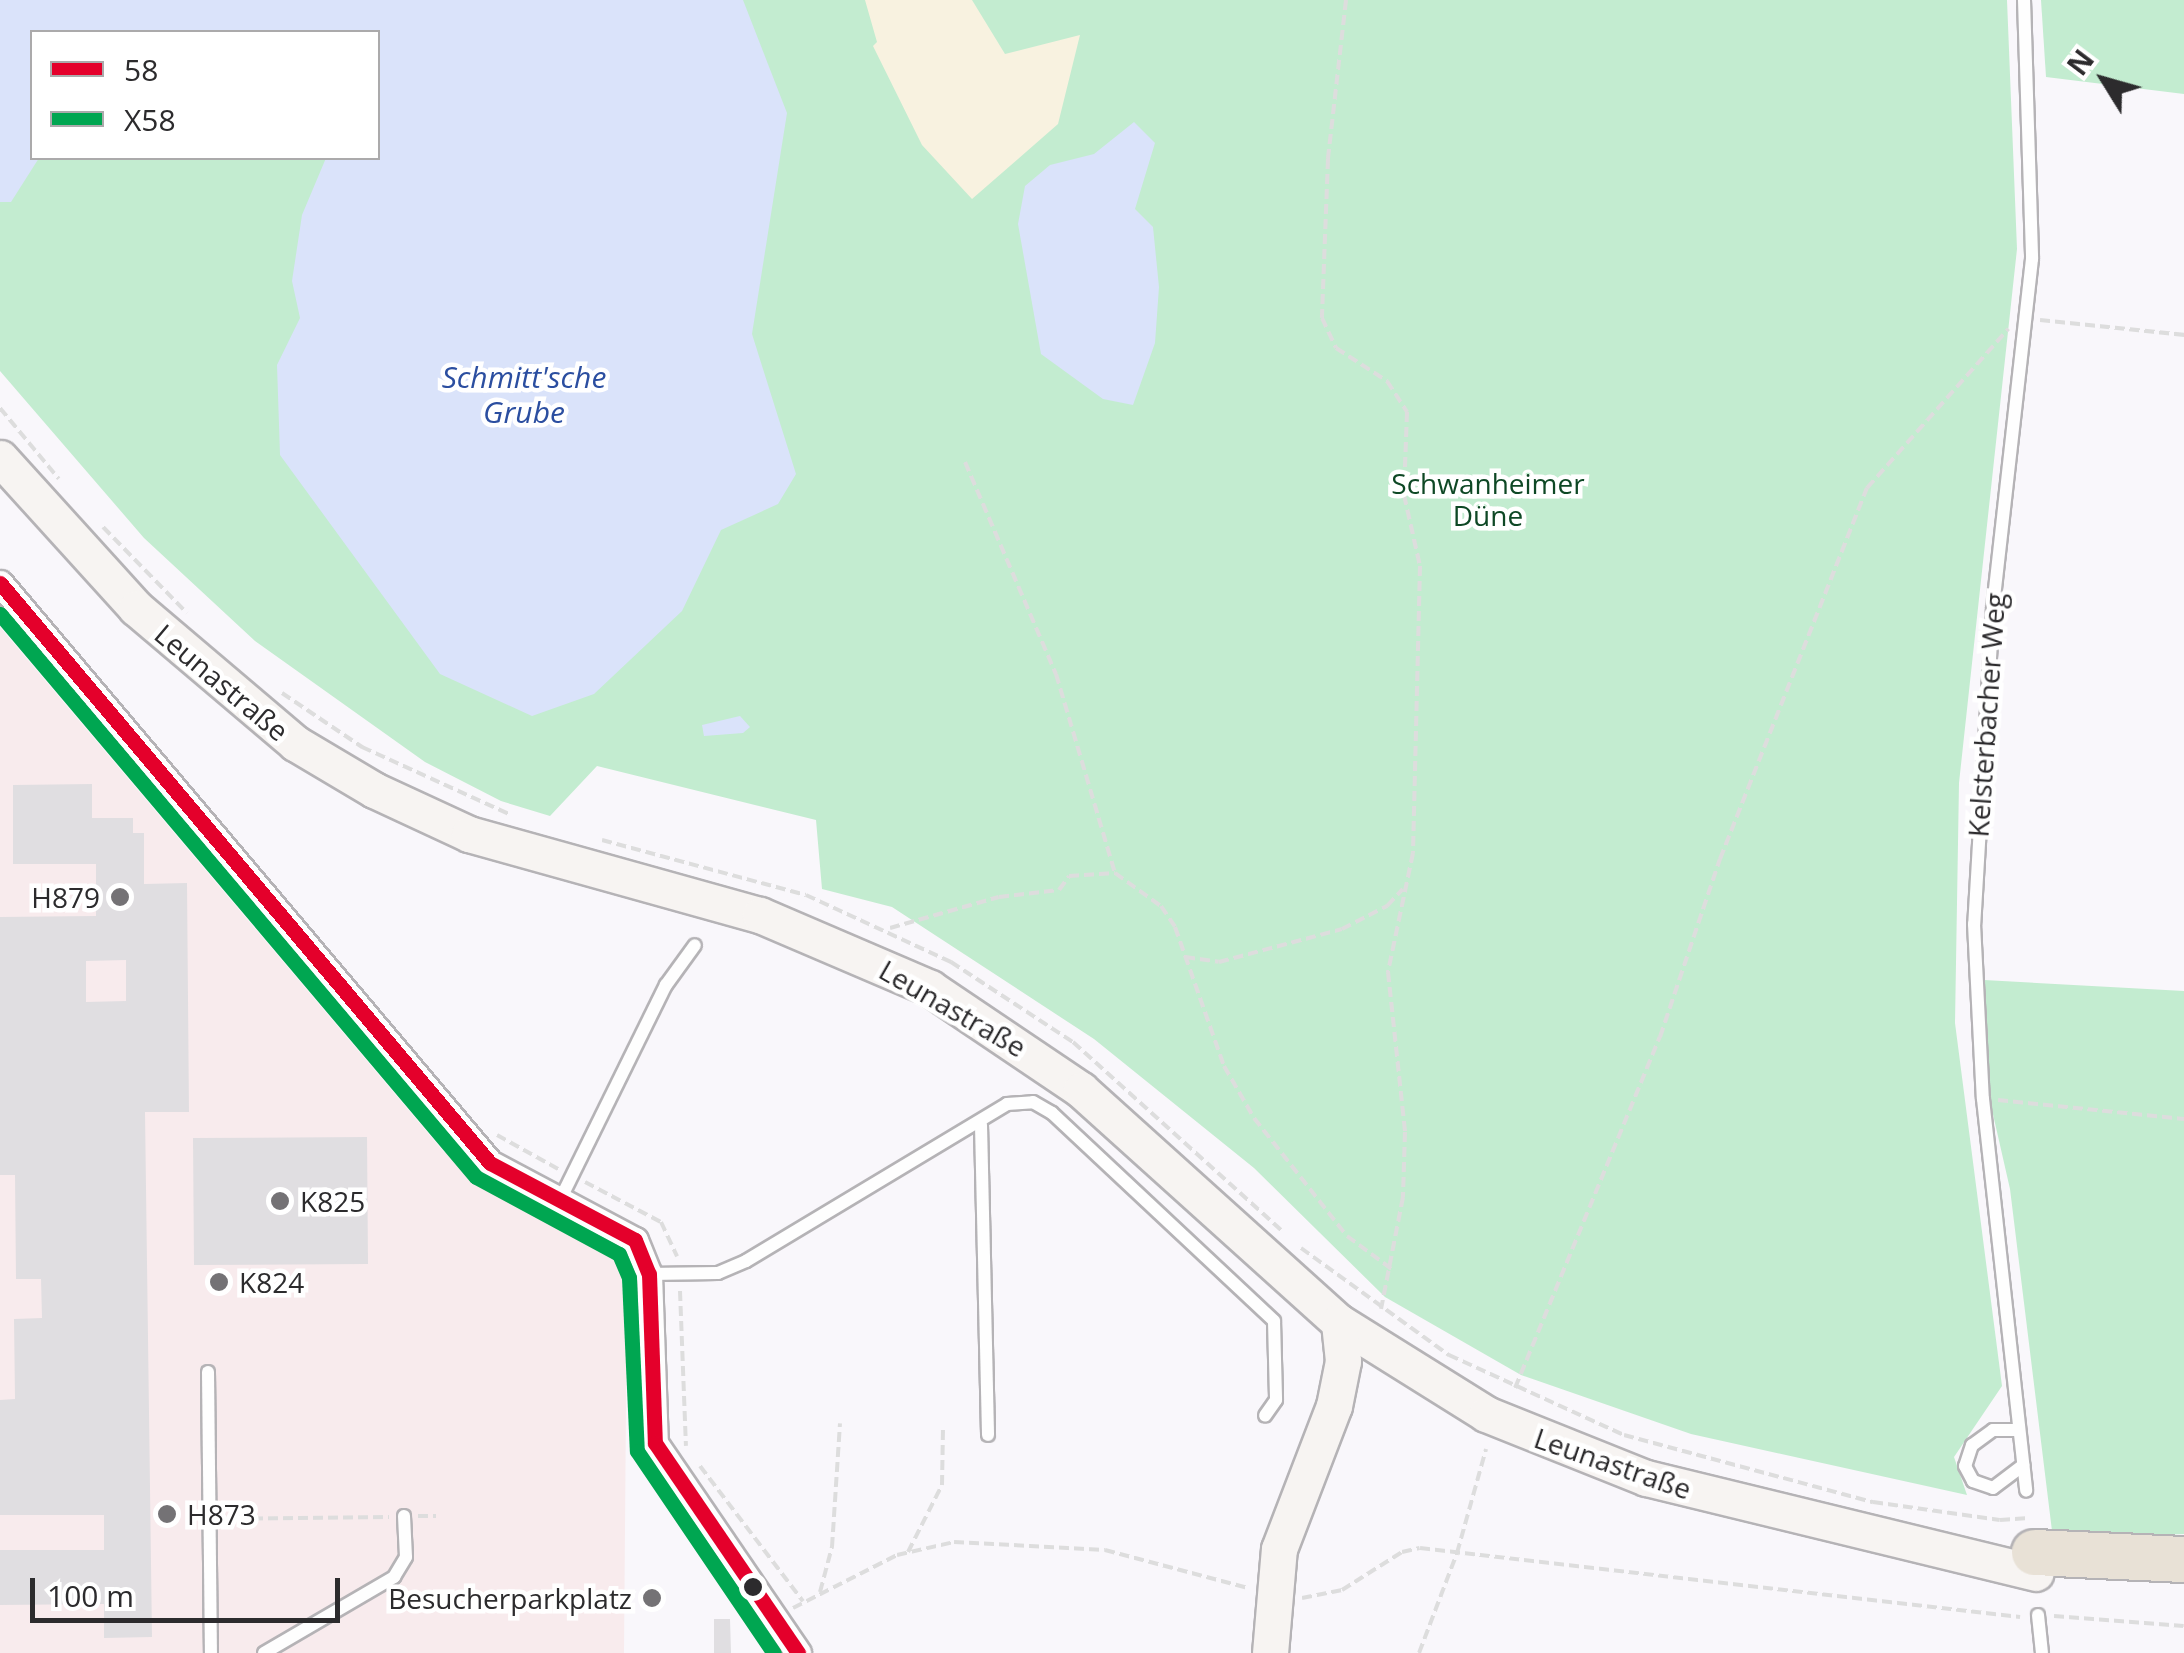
<!DOCTYPE html>
<html>
<head>
<meta charset="utf-8">
<style>
	body { margin:0 }
	#map { position:relative; width:2184px; height:1653px; overflow:hidden; background:#f9f7fb; font-family:"Open Sans",sans-serif }
	div>[style] { position:absolute }
	.industrial>* { inset:0; background:#f8ebed }
	.green>* { inset:0; background:#c3ecd0 }
	.sand>* { inset:0; background:#f8f2e0 }
	.water>* { inset:0; background:#dae3fa }
	.building>* { inset:0; background:#e0dee1 }
	.path>* { height:4px; margin-top:-2px; transform-origin:0; background:repeating-linear-gradient(90deg,#ddd 0 10px,transparent 0 15px) }
	.roads { filter:drop-shadow(2px 0 #b5b3b6) drop-shadow(-2px 0 #b5b3b6) drop-shadow(0 2px #b5b3b6) drop-shadow(0 -2px #b5b3b6) }
	.lane>* { height:12px; margin:-6px; padding:0 6px; transform-origin:6px; border-radius:6px; background:#fefefe }
	.street>* { height:25px; margin:-12.5px; padding:0 12.5px; transform-origin:12.5px; border-radius:12.5px; background:#fefefe }
	.secondary>* { height:35px; margin:-17.5px; padding:0 17.5px; transform-origin:17.5px; border-radius:17.5px; background:#f7f4f2 }
	.highway>* { height:45px; margin:-22.5px; padding:0 22.5px; transform-origin:22.5px; border-radius:22.5px; background:#e8e1d6 }
	.bus-1>* { height:15px; margin:-7.5px; padding:0 7.5px; transform-origin:7.5px; border-radius:7.5px; background:#e4002b }
	.bus-2>* { height:15px; margin:-7.5px; padding:0 7.5px; transform-origin:7.5px; border-radius:7.5px; background:#00a651 }
	.dots>* { width:28px; height:28px; translate:-50% -50%; box-sizing:border-box; border:5px solid #fff; border-radius:50% }
	span { translate:-50% -50%; white-space:nowrap; text-align:center; line-height:1.15; -webkit-text-stroke:9px #fff; paint-order:stroke }
	.park-label { font-size:28px; color:#0e4825 }
	.street-label { font-size:28px; color:#2c2b2d }
	.poi-label { font-size:28px; color:#2c2b2d }
	.right { translate:-100% -50%; text-align:right }
	.left { translate:0 -50%; text-align:left }
	.water-label { font-size:30px; color:#2b4ea0; font-style:italic }
	.legend { position:absolute; left:30px; top:30px; width:350px; height:130px; box-sizing:border-box; background:#fff; border:2px solid #abaaab; margin:0; padding:12px 18px; list-style:none; font-size:30px; color:#2c2b2d }
	.legend li { display:flex; align-items:center; gap:20px; height:50px }
	.legend b { width:50px; border:2px solid #abaaab }
	.north { position:absolute; left:2054px; top:30px; width:100px; height:100px; -webkit-text-stroke:8px #fff; paint-order:stroke; rotate:307deg; font-size:28px; font-weight:700; line-height:40px; text-align:center; color:#2c2b2d }
	.north::after { content:''; display:block; margin:auto; width:35px; height:45px; background:#2c2b2d; clip-path:polygon(50% 0,100% 100%,50% 72%,0 100%) }
	.scale { position:absolute; left:30px; top:1578px; width:310px; height:45px; box-sizing:border-box; border:5px solid #2c2b2d; border-top:0; padding-left:12px; font-size:30px; line-height:35px; white-space:nowrap; color:#2c2b2d; -webkit-text-stroke:8px #fff; paint-order:stroke }
</style>
</head>
<body>
<div id="map">
	<div class="industrial">
		<i style="clip-path:polygon(0 627px,444px 1152px,468px 1156px,491px 1190px,620px 1250px,627px 1282px,624px 1653px,0 1653px)"></i>
	</div>
	<div class="green">
		<i style="clip-path:polygon(evenodd,0 0,2007px 0,2017px 249px,1959px 783px,1955px 1023px,2002px 1386px,1954px 1457px,1967px 1495px,1691px 1434px,1521px 1375px,1385px 1297px,1254px 1168px,1094px 1039px,892px 907px,822px 889px,816px 820px,597px 766px,550px 816px,501px 801px,425px 762px,255px 641px,144px 538px,0 371px,0 0,32px 32px,378px 32px,378px 158px,32px 158px,32px 32px)"></i>
		<i style="clip-path:polygon(2041px 0,2184px 0,2184px 94px,2046px 77px)"></i>
		<i style="clip-path:polygon(1984px 980px,2184px 991px,2184px 1534px,2053px 1539px,2010px 1189px,1987px 1088px)"></i>
	</div>
	<div class="sand">
		<i style="clip-path:polygon(865px 0,972px 0,1005px 54px,1080px 35px,1058px 124px,972px 199px,922px 145px,873px 46px,877px 42px)"></i>
	</div>
	<div class="water">
		<i style="clip-path:polygon(0 0,743px 0,787px 113px,752px 334px,796px 474px,778px 504px,721px 530px,682px 611px,594px 694px,532px 716px,440px 674px,280px 455px,277px 365px,300px 318px,292px 281px,302px 215px,326px 158px,378px 158px,378px 32px,32px 32px,32px 158px,39px 158px,11px 202px,0 202px)"></i>
		<i style="clip-path:polygon(1134px 122px,1155px 143px,1135px 209px,1153px 227px,1159px 287px,1155px 343px,1133px 405px,1103px 399px,1041px 354px,1018px 224px,1025px 186px,1050px 165px,1094px 154px)"></i>
		<i style="clip-path:polygon(740px 716px,750px 727px,743px 733px,704px 736px,702px 725px)"></i>
	</div>
	<div class="building">
		<i style="clip-path:polygon(evenodd,92px 784px,92px 818px,133px 818px,133px 833px,144px 833px,144px 884px,187px 883px,189px 1112px,145px 1112px,152px 1637px,104px 1638px,104px 1604px,0 1605px,0 1550px,104px 1550px,104px 1515px,0 1515px,0 1400px,15px 1399px,14px 1319px,42px 1318px,41px 1279px,16px 1279px,15px 1175px,0 1175px,0 917px,96px 916px,96px 864px,13px 864px,13px 785px,92px 784px,126px 960px,126px 1001px,86px 1002px,86px 961px,126px 960px)"></i>
		<i style="clip-path:polygon(367px 1137px,368px 1264px,194px 1265px,193px 1138px)"></i>
		<i style="clip-path:polygon(714px 1619px,730px 1619px,731px 1653px,714px 1653px)"></i>
	</div>
	<div class="path">
		<i style="left:1346px;top:0;width:160px;rotate:96.5deg"></i>
		<i style="left:1328px;top:159px;width:159px;rotate:92.2deg"></i>
		<i style="left:1322px;top:318px;width:33px;rotate:65deg"></i>
		<i style="left:1336px;top:348px;width:61px;rotate:32.9deg"></i>
		<i style="left:1387px;top:381px;width:37px;rotate:57deg"></i>
		<i style="left:1407px;top:412px;width:83px;rotate:92.1deg"></i>
		<i style="left:1404px;top:495px;width:73px;rotate:77.3deg"></i>
		<i style="left:1420px;top:566px;width:287px;rotate:91.4deg"></i>
		<i style="left:1413px;top:853px;width:122px;rotate:101.9deg"></i>
		<i style="left:1388px;top:972px;width:161px;rotate:83.9deg"></i>
		<i style="left:1405px;top:1132px;width:65px;rotate:91.8deg"></i>
		<i style="left:1403px;top:1197px;width:114px;rotate:101.1deg"></i>
		<i style="left:2040px;top:320px;width:145px;rotate:5.9deg"></i>
		<i style="left:0;top:408px;width:92px;rotate:50.3deg"></i>
		<i style="left:965px;top:462px;width:231px;rotate:66.8deg"></i>
		<i style="left:1056px;top:674px;width:208px;rotate:73.5deg"></i>
		<i style="left:1115px;top:873px;width:57px;rotate:35.7deg"></i>
		<i style="left:1161px;top:906px;width:25px;rotate:56deg"></i>
		<i style="left:1175px;top:927px;width:147px;rotate:70.6deg"></i>
		<i style="left:1224px;top:1066px;width:60px;rotate:60deg"></i>
		<i style="left:1254px;top:1118px;width:150px;rotate:51.8deg"></i>
		<i style="left:1347px;top:1236px;width:57px;rotate:36.5deg"></i>
		<i style="left:103px;top:527px;width:120px;rotate:45.7deg"></i>
		<i style="left:282px;top:693px;width:97px;rotate:34deg"></i>
		<i style="left:362px;top:747px;width:164px;rotate:24.5deg"></i>
		<i style="left:602px;top:840px;width:211px;rotate:15.1deg"></i>
		<i style="left:806px;top:895px;width:160px;rotate:24.8deg"></i>
		<i style="left:951px;top:962px;width:146px;rotate:33.3deg"></i>
		<i style="left:1073px;top:1042px;width:283px;rotate:42.1deg"></i>
		<i style="left:890px;top:928px;width:113px;rotate:-15.9deg"></i>
		<i style="left:999px;top:897px;width:60px;rotate:-6.7deg"></i>
		<i style="left:1059px;top:890px;width:17px;rotate:-54deg"></i>
		<i style="left:1069px;top:876px;width:46px;rotate:-3.7deg"></i>
		<i style="left:1185px;top:957px;width:34px;rotate:8deg"></i>
		<i style="left:1219px;top:962px;width:127px;rotate:-15deg"></i>
		<i style="left:1342px;top:929px;width:51px;rotate:-27.1deg"></i>
		<i style="left:1387px;top:906px;width:23px;rotate:-47deg"></i>
		<i style="left:1998px;top:1100px;width:187px;rotate:5.8deg"></i>
		<i style="left:497px;top:1135px;width:70px;rotate:29.1deg"></i>
		<i style="left:585px;top:1182px;width:86px;rotate:27.8deg"></i>
		<i style="left:661px;top:1222px;width:38px;rotate:65deg"></i>
		<i style="left:1301px;top:1248px;width:183px;rotate:35.9deg"></i>
		<i style="left:1449px;top:1355px;width:192px;rotate:24.6deg"></i>
		<i style="left:1624px;top:1435px;width:258px;rotate:15.1deg"></i>
		<i style="left:1873px;top:1502px;width:128px;rotate:8.1deg"></i>
		<i style="left:2000px;top:1520px;width:29px;rotate:-4deg"></i>
		<i style="left:680px;top:1291px;width:155px;rotate:87.8deg"></i>
		<i style="left:1515px;top:1388px;width:380px;rotate:-67.6deg"></i>
		<i style="left:1660px;top:1037px;width:188px;rotate:-71.4deg"></i>
		<i style="left:1720px;top:859px;width:399px;rotate:-68.4deg"></i>
		<i style="left:1867px;top:488px;width:213px;rotate:-48.4deg"></i>
		<i style="left:700px;top:1466px;width:170px;rotate:52.7deg"></i>
		<i style="left:418px;top:1516px;width:18px"></i>
		<i style="left:223px;top:1519px;width:166px;rotate:-0.7deg"></i>
		<i style="left:908px;top:1552px;width:75px;rotate:-63.1deg"></i>
		<i style="left:942px;top:1485px;width:56px;rotate:-89deg"></i>
		<i style="left:820px;top:1592px;width:47px;rotate:-75.1deg"></i>
		<i style="left:832px;top:1547px;width:124px;rotate:-86.3deg"></i>
		<i style="left:1302px;top:1598px;width:41px;rotate:-11.3deg"></i>
		<i style="left:1342px;top:1590px;width:71px;rotate:-32.3deg"></i>
		<i style="left:1402px;top:1552px;width:18px;rotate:-13deg"></i>
		<i style="left:1420px;top:1548px;width:604px;rotate:6.56deg"></i>
		<i style="left:793px;top:1608px;width:117px;rotate:-27deg"></i>
		<i style="left:897px;top:1555px;width:58px;rotate:-12.8deg"></i>
		<i style="left:954px;top:1542px;width:151px;rotate:3deg"></i>
		<i style="left:1105px;top:1550px;width:148px;rotate:14.9deg"></i>
		<i style="left:2054px;top:1616px;width:130px;rotate:4.4deg"></i>
		<i style="left:1419px;top:1653px;width:107px;rotate:-69.2deg"></i>
		<i style="left:1457px;top:1553px;width:108px;rotate:-74.4deg"></i>
	</div>
	<div class="roads">
		<div class="lane">
			<i style="left:2024px;top:0;width:259px;rotate:88.2deg"></i>
			<i style="left:2032px;top:259px;width:351px;rotate:96.4deg"></i>
			<i style="left:1993px;top:608px;width:317px;rotate:93.4deg"></i>
			<i style="left:1974px;top:924px;width:175px;rotate:87.1deg"></i>
			<i style="left:1983px;top:1099px;width:394px;rotate:83.7deg"></i>
			<i style="left:981px;top:1125px;width:310px;rotate:88.7deg"></i>
			<i style="left:560px;top:1200px;width:240px;rotate:-63.8deg"></i>
			<i style="left:666px;top:985px;width:49px;rotate:-54.1deg"></i>
			<i style="left:649px;top:1274px;width:69px;rotate:-0.8deg"></i>
			<i style="left:718px;top:1273px;width:30px;rotate:-23deg"></i>
			<i style="left:746px;top:1261px;width:305px;rotate:-31deg"></i>
			<i style="left:1007px;top:1104px;width:26px;rotate:-4deg"></i>
			<i style="left:1033px;top:1102px;width:22px;rotate:30deg"></i>
			<i style="left:1052px;top:1113px;width:304px;rotate:43.1deg"></i>
			<i style="left:1274px;top:1321px;width:79px;rotate:88.5deg"></i>
			<i style="left:1276px;top:1400px;width:19px;rotate:125deg"></i>
			<i style="left:208px;top:1372px;width:281px;rotate:89.4deg"></i>
			<i style="left:2018px;top:1430px;width:25px;rotate:180deg"></i>
			<i style="left:1993px;top:1430px;width:26px;rotate:144deg"></i>
			<i style="left:1972px;top:1445px;width:22px;rotate:108deg"></i>
			<i style="left:1965px;top:1466px;width:17px;rotate:62deg"></i>
			<i style="left:1973px;top:1481px;width:21px;rotate:19deg"></i>
			<i style="left:1993px;top:1488px;width:38px;rotate:-37deg"></i>
			<i style="left:2038px;top:1615px;width:38px;rotate:84deg"></i>
			<i style="left:264px;top:1653px;width:151px;rotate:-30.3deg"></i>
			<i style="left:394px;top:1577px;width:23px;rotate:-59deg"></i>
			<i style="left:406px;top:1557px;width:41px;rotate:-92.8deg"></i>
		</div>
		<div class="street">
			<i style="left:0;top:583px;width:759px;rotate:49.81deg"></i>
			<i style="left:490px;top:1163px;width:164px;rotate:28deg"></i>
			<i style="left:635px;top:1240px;width:37px;rotate:68deg"></i>
			<i style="left:649px;top:1274px;width:169px;rotate:88deg"></i>
			<i style="left:655px;top:1443px;width:254px;rotate:55.7deg"></i>
		</div>
		<div class="secondary">
			<i style="left:0;top:458px;width:202px;rotate:47.8deg"></i>
			<i style="left:136px;top:608px;width:209px;rotate:40.3deg"></i>
			<i style="left:295px;top:743px;width:92px;rotate:30.7deg"></i>
			<i style="left:374px;top:790px;width:105px;rotate:24.9deg"></i>
			<i style="left:469px;top:834px;width:302px;rotate:15.6deg"></i>
			<i style="left:760px;top:915px;width:185px;rotate:23.2deg"></i>
			<i style="left:930px;top:988px;width:182px;rotate:34deg"></i>
			<i style="left:1081px;top:1090px;width:347px;rotate:42deg"></i>
			<i style="left:1339px;top:1322px;width:173px;rotate:32deg"></i>
			<i style="left:1486px;top:1414px;width:172px;rotate:21.8deg"></i>
			<i style="left:1646px;top:1478px;width:401px;rotate:13.7deg"></i>
			<i style="left:1270px;top:1653px;width:104px;rotate:-85.1deg"></i>
			<i style="left:1279px;top:1549px;width:153px;rotate:-69deg"></i>
			<i style="left:1334px;top:1406px;width:46px;rotate:-78.7deg"></i>
			<i style="left:1343px;top:1361px;width:39px;rotate:-96deg"></i>
		</div>
		<div class="highway">
			<i style="left:2034px;top:1552px;width:150px;rotate:2.7deg"></i>
		</div>
	</div>
	<div class="bus-1">
		<i style="left:0;top:583px;width:759px;rotate:49.81deg"></i>
		<i style="left:490px;top:1163px;width:164px;rotate:28deg"></i>
		<i style="left:635px;top:1240px;width:37px;rotate:68deg"></i>
		<i style="left:649px;top:1274px;width:169px;rotate:88deg"></i>
		<i style="left:655px;top:1443px;width:254px;rotate:55.7deg"></i>
	</div>
	<div class="bus-2">
		<i style="left:0;top:614px;width:737px;rotate:49.79deg"></i>
		<i style="left:476px;top:1177px;width:162px;rotate:28.3deg"></i>
		<i style="left:619px;top:1254px;width:26px;rotate:67deg"></i>
		<i style="left:629px;top:1278px;width:173px;rotate:87.4deg"></i>
		<i style="left:637px;top:1451px;width:244px;rotate:55.9deg"></i>
	</div>
	<div class="dots">
		<i style="left:120px;top:897px;background:#747275"></i>
		<i style="left:280px;top:1201px;background:#747275"></i>
		<i style="left:219px;top:1282px;background:#747275"></i>
		<i style="left:167px;top:1514px;background:#747275"></i>
		<i style="left:753px;top:1587px;background:#2c2b2d"></i>
		<i style="left:652px;top:1598px;background:#747275"></i>
	</div>
	<div class="park-label">
		<span style="left:1488px;top:499px">Schwanheimer<br>Düne</span>
	</div>
	<div class="street-label">
		<span style="left:222px;top:682px;rotate:40deg">Leunastraße</span>
		<span style="left:1986px;top:715px;rotate:-86deg">Kelsterbacher Weg</span>
		<span style="left:953px;top:1008px;rotate:30deg">Leunastraße</span>
		<span style="left:1613px;top:1463px;rotate:19deg">Leunastraße</span>
	</div>
	<div class="poi-label">
		<span class="right" style="left:100px;top:897px">H879</span>
		<span class="left" style="left:300px;top:1201px">K825</span>
		<span class="left" style="left:239px;top:1282px">K824</span>
		<span class="left" style="left:187px;top:1514px">H873</span>
		<span class="right" style="left:632px;top:1598px">Besucherparkplatz</span>
	</div>
	<div class="water-label">
		<span style="left:524px;top:394px">Schmitt'sche<br>Grube</span>
	</div>
	<ul class="legend">
	<li><b style="height:12px;background:#e4002b"></b>58</li>
	<li><b style="height:12px;background:#00a651"></b>X58</li>
	</ul>
	<div class="north">N</div>
	<div class="scale">100 m</div>
</div>
</body>
</html>
